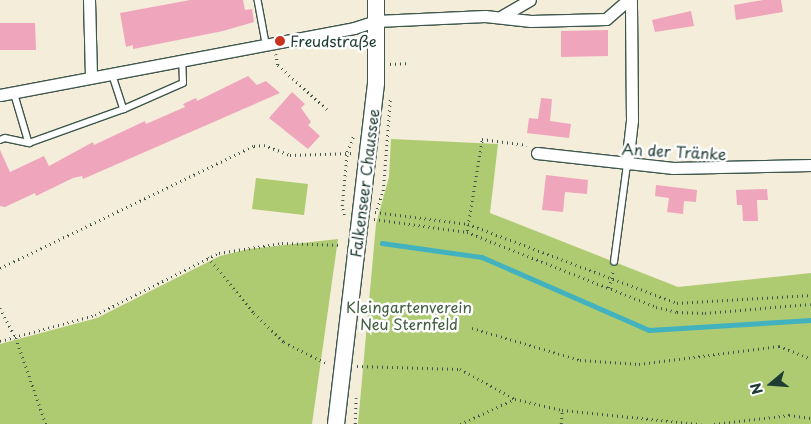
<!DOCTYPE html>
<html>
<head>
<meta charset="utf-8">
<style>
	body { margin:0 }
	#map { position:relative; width:811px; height:424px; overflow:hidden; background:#f4edda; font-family:"Playpen Sans",sans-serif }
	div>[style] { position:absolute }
	.green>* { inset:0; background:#aecb71 }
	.stream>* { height:4.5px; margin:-2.25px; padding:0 2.25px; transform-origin:2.25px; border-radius:2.25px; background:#43b2bf }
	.building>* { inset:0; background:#efa6bd }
	.path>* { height:2.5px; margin-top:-1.25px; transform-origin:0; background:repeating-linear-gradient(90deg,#3f574d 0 1px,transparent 0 5px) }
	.roads { filter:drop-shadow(1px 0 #3f574d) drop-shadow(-1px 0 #3f574d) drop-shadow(0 1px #3f574d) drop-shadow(0 -1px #3f574d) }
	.service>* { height:5.5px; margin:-2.75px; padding:0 2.75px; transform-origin:2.75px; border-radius:2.75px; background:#fff }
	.minor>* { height:11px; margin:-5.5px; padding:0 5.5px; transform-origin:5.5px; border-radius:5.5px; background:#fff }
	.secondary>* { height:16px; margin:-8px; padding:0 8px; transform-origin:8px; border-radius:8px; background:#fff }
	.dots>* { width:14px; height:14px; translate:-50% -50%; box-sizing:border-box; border:2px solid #fff; border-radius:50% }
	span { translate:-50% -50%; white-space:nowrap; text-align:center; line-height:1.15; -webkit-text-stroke:5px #fff; paint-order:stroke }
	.poi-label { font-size:15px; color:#1f3d34 }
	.left { translate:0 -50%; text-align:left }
	.street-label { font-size:15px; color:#1f3d34 }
	.park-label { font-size:15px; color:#436043 }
	.north { position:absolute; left:746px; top:359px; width:50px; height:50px; -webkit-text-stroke:4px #fff; paint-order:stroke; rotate:252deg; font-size:14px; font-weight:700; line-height:20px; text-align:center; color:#1f3d34 }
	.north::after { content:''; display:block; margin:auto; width:18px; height:22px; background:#1f3d34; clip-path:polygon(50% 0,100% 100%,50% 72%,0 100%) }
</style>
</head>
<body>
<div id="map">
	<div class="green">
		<i style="clip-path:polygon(391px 139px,498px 144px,490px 213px,678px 287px,811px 273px,811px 424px,358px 424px,376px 224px,389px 177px)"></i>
		<i style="clip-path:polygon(256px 178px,308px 184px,304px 215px,252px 209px)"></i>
		<i style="clip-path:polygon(338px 239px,312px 424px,0 424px,0 344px,97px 318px,220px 256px,249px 249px)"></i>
	</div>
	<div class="stream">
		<i style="left:382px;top:243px;width:101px;rotate:8deg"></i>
		<i style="left:482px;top:257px;width:182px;rotate:23.6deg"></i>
		<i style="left:649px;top:330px;width:162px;rotate:-3.5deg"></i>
	</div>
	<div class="building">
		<i style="clip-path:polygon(190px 0,243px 0,245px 10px,252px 9px,254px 22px,223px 31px,133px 49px,133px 45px,126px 47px,120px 13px)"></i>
		<i style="clip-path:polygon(763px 0,781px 0,783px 12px,736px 20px,734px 5px)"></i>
		<i style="clip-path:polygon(691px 11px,694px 26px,655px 32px,652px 20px)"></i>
		<i style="clip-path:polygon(0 23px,35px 23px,36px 50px,0 50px)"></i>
		<i style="clip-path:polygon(608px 30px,608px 56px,561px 57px,561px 31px)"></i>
		<i style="clip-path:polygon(248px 76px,257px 85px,266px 81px,280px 93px,83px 179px,82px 176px,73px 178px,36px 196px,35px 193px,5px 207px,0 206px,0 150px,10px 172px,44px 156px,49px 166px,93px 142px,94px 145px,145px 121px,146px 124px,185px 107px,183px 104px,196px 98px,197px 101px)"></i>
		<i style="clip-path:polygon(292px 92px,305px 104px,301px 108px,311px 122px,308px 125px,320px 136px,308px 149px,269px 118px)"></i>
		<i style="clip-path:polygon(541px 98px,552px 99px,550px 121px,571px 124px,569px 138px,527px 133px,529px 118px,538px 119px)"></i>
		<i style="clip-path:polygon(546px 175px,588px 180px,587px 194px,565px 192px,563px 212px,542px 210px)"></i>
		<i style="clip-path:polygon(656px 185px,697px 190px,696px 202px,684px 201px,683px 214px,667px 212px,669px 198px,655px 196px)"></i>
		<i style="clip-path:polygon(767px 189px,768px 200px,757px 200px,758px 221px,743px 221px,742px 205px,737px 205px,736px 190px)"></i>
	</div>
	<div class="path">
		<i style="left:276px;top:54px;width:11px;rotate:80deg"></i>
		<i style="left:278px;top:65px;width:67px;rotate:42deg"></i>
		<i style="left:390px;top:64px;width:20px;rotate:-3deg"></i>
		<i style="left:377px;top:209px;width:19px;rotate:-72deg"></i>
		<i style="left:383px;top:191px;width:92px;rotate:-85.6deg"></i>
		<i style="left:375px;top:212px;width:94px;rotate:7.4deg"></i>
		<i style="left:468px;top:224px;width:223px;rotate:20.7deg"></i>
		<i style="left:677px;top:303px;width:134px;rotate:-3.4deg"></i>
		<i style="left:344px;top:215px;width:9px;rotate:-103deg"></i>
		<i style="left:342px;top:206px;width:54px;rotate:-84.7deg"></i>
		<i style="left:347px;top:152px;width:18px;rotate:-68deg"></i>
		<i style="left:374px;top:219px;width:94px;rotate:8deg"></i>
		<i style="left:467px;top:232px;width:203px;rotate:21.6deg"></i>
		<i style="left:656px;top:307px;width:22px;rotate:13deg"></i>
		<i style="left:677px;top:312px;width:28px;rotate:2deg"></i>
		<i style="left:705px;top:313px;width:106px;rotate:-4.9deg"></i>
		<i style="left:467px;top:231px;width:93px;rotate:-80.7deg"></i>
		<i style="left:482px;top:139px;width:45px;rotate:7.6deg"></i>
		<i style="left:208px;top:257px;width:72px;rotate:50.6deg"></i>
		<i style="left:254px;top:313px;width:42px;rotate:44deg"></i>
		<i style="left:284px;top:342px;width:49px;rotate:26.6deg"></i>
		<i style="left:0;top:268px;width:282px;rotate:-25.7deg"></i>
		<i style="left:254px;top:146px;width:10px;rotate:-6deg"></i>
		<i style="left:264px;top:145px;width:28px;rotate:21deg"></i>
		<i style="left:290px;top:155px;width:64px;rotate:-1.8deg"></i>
		<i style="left:609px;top:288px;width:18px;rotate:-77deg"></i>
		<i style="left:0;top:308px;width:34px;rotate:62deg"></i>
		<i style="left:16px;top:338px;width:91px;rotate:70.8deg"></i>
		<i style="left:472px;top:328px;width:113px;rotate:16.5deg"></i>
		<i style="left:580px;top:360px;width:59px;rotate:3.9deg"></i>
		<i style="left:639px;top:364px;width:141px;rotate:-7.3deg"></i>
		<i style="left:779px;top:346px;width:35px;rotate:22deg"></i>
		<i style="left:0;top:341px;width:98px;rotate:-15.3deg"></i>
		<i style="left:95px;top:315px;width:139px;rotate:-26.6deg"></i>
		<i style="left:219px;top:253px;width:64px;rotate:-9deg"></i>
		<i style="left:282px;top:243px;width:60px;rotate:1.9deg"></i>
		<i style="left:357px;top:366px;width:103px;rotate:1.7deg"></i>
		<i style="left:460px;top:369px;width:63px;rotate:28.6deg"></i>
		<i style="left:515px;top:399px;width:48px;rotate:13.2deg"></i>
		<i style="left:562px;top:410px;width:140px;rotate:5.8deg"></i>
		<i style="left:355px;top:424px;width:26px;rotate:-88deg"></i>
		<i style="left:460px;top:424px;width:60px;rotate:-24.4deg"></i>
		<i style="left:561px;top:424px;width:14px;rotate:-86deg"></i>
		<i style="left:714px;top:424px;width:76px;rotate:-6.8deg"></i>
		<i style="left:789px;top:415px;width:22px;rotate:8deg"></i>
	</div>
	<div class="roads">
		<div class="service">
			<i style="left:258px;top:0;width:44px;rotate:79.5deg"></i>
			<i style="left:112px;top:73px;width:38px;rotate:72deg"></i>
			<i style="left:124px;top:109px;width:64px;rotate:-23.8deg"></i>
			<i style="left:183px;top:83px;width:23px;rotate:-92deg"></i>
			<i style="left:14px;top:92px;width:53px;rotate:73.6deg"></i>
			<i style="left:0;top:140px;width:5px;rotate:-22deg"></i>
			<i style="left:5px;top:138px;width:25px;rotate:12deg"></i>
			<i style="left:29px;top:143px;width:101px;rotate:-19.7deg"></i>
			<i style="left:614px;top:262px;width:99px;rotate:-82.4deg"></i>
		</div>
		<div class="minor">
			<i style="left:89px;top:0;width:77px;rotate:88.5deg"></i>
			<i style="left:502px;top:16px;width:32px;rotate:-30deg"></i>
			<i style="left:0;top:95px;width:360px;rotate:-10.7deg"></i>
			<i style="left:354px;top:28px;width:23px;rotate:-18deg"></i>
			<i style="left:376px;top:21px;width:109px;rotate:-2.6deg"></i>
			<i style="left:485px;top:16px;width:46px;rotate:6.2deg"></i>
			<i style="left:531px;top:21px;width:75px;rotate:-1.5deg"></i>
			<i style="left:606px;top:19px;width:29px;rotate:-41deg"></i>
			<i style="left:537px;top:153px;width:137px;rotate:6.3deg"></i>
			<i style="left:673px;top:168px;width:138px;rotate:-1.2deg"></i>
			<i style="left:627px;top:164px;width:44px;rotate:-83.5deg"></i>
			<i style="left:632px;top:120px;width:120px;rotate:-90.5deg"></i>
		</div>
		<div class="secondary">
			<i style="left:336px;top:424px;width:343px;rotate:-83.3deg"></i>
			<i style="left:376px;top:83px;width:83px;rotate:-90deg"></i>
		</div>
	</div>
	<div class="dots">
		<i style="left:280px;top:41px;background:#c8321e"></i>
	</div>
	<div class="poi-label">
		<span class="left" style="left:290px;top:41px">Freudstraße</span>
	</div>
	<div class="street-label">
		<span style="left:674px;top:151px;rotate:3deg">An der Tränke</span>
		<span style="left:364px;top:183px;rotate:-83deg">Falkenseer Chaussee</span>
	</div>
	<div class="park-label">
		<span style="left:409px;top:315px">Kleingartenverein<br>Neu Sternfeld</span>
	</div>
	<div class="north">N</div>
</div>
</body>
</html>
